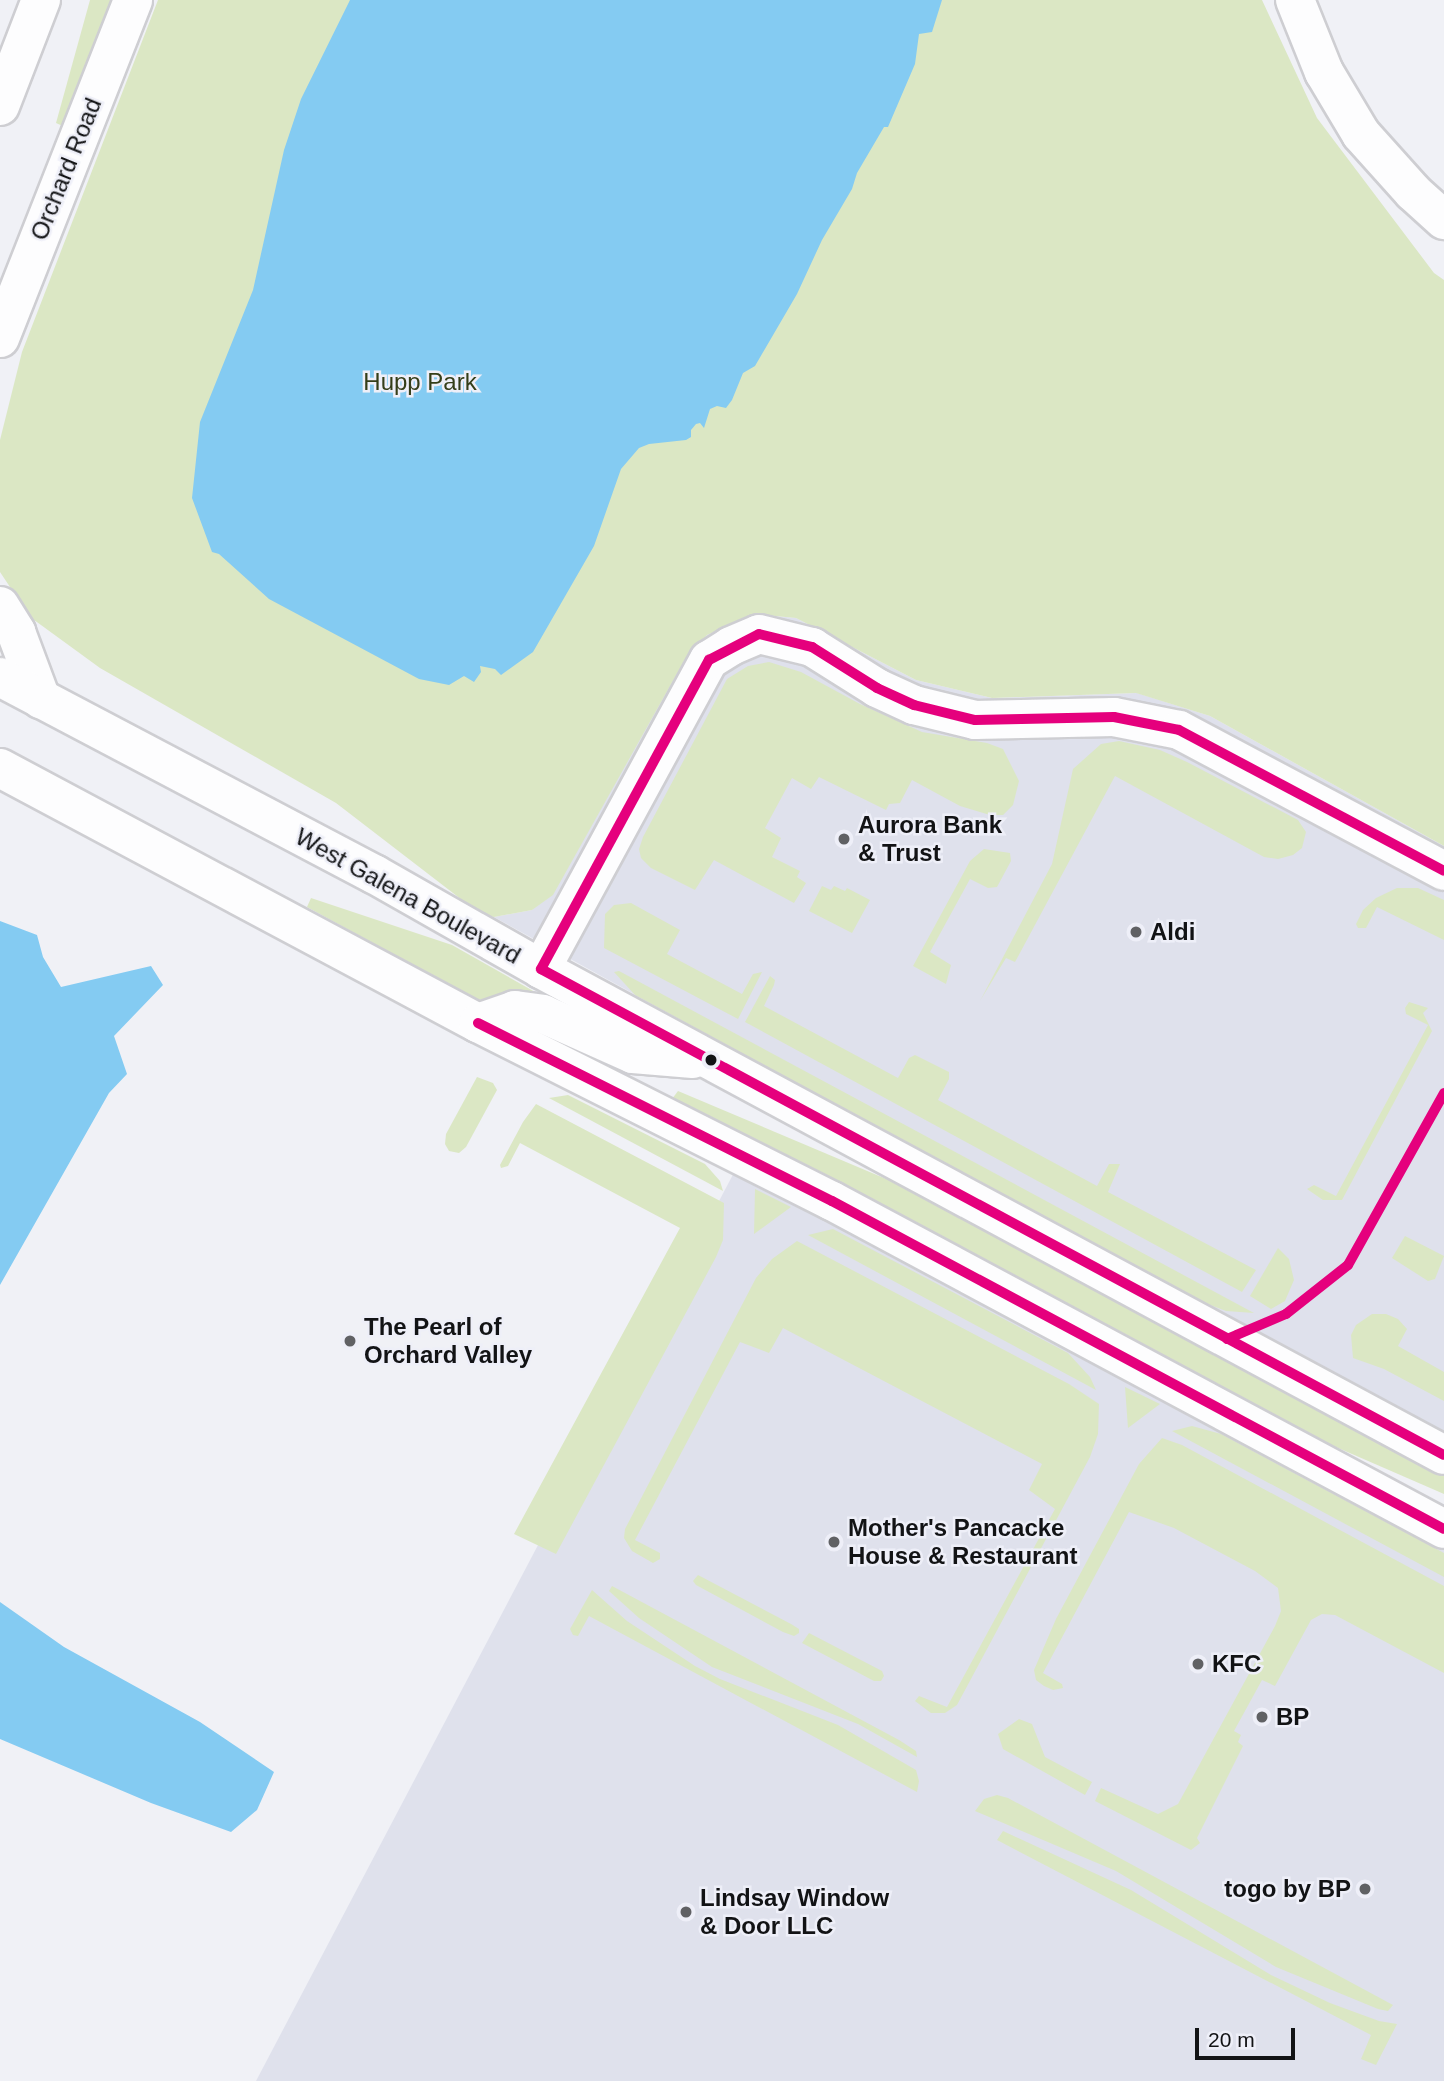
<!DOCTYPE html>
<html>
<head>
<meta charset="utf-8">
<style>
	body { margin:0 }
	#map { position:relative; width:1444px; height:2081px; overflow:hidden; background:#f0f1f6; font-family:Arial,sans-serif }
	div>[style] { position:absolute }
	.built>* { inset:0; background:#dfe1ec }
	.green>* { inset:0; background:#dbe7c4 }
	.water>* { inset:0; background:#84cbf2 }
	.roads { filter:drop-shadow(2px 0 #ceced2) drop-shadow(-2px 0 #ceced2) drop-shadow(0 2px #ceced2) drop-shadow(0 -2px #ceced2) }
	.minor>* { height:38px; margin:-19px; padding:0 19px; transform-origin:19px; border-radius:19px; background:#fdfdfe }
	.major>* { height:38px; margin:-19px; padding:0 19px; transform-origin:19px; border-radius:19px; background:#fdfdfe }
	.bus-1>* { height:10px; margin:-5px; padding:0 5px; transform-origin:5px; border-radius:5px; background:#e5007d }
	.dots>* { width:19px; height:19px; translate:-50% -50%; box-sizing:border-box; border:4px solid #eeeff8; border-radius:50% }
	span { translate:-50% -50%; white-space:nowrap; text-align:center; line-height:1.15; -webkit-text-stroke:5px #eeeff8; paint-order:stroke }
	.street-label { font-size:24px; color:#121315 }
	.park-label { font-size:24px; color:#343e19 }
	.poi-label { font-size:24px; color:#121315; font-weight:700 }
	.left { translate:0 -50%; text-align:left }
	.right { translate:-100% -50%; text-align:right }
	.scale { position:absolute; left:1195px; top:2028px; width:100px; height:32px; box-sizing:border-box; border:4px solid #121315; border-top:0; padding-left:9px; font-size:21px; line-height:24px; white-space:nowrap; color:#121315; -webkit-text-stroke:5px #eeeff8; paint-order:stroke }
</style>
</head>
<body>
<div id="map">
	<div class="built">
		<i style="clip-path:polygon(755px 614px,796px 618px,916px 680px,992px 698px,1137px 693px,1210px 716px,1444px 846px,1444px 1436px,1267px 1342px,494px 917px,532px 910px,684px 661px,707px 635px)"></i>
		<i style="clip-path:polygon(738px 1165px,1444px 1549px,1444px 2081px,256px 2081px)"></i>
	</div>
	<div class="green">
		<i style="clip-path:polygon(90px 0,114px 0,65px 127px,56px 123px)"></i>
		<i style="clip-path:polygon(158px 0,1262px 0,1317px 118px,1434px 273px,1444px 280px,1444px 846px,1210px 716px,1136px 693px,992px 698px,916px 680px,796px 618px,755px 614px,707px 635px,684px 661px,553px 895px,532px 910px,494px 917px,479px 913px,336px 803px,100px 668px,30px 617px,0 572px,0 440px,22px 352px)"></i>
		<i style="clip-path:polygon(769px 662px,801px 672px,860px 704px,922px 732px,987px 743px,1003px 749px,1019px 781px,1013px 805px,1003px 815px,990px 815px,960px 806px,912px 780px,900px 803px,889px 804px,886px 810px,819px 777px,811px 789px,792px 778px,765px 828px,781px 838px,772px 857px,800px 871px,797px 877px,806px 883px,794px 903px,714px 860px,695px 890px,651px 868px,641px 858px,639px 849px,643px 837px,727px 679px,748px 666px)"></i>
		<i style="clip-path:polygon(1119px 741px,1160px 750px,1187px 762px,1298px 820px,1306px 832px,1302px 848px,1293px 855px,1278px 859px,1264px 857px,1115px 776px,1015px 962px,1006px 958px,980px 1001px,1052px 864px,1073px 769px,1101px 744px)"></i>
		<i style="clip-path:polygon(984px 849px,1010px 853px,1011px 861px,997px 887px,988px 888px,970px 879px,930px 952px,951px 965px,946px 984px,913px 966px,970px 861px)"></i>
		<i style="clip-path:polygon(822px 886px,831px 890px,834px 886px,845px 891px,847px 888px,870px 900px,852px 933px,809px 911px)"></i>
		<i style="clip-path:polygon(1397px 888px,1418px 888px,1444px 900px,1444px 940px,1377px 907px,1366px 928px,1358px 928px,1356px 924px,1363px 910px,1376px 898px)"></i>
		<i style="clip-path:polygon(311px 898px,452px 945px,535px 992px,477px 1000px,307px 907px)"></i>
		<i style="clip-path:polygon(631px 903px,680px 930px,667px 954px,742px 994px,753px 974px,762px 972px,738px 1019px,604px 948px,605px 914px,614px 905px)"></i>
		<i style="clip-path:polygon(619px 971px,647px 986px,1254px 1313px,1226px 1311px,1205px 1303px,1111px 1254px,635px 995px,614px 972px)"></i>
		<i style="clip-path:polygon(770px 976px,775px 980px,774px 985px,764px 1006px,898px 1078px,909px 1058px,915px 1055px,949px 1072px,949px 1079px,938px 1100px,1097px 1186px,1109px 1164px,1120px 1164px,1108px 1192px,1256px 1270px,1242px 1292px,745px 1022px)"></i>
		<i style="clip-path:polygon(1409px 1002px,1428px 1008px,1423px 1013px,1432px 1031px,1342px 1200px,1323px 1200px,1307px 1189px,1314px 1185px,1336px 1196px,1428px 1025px,1406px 1014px,1405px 1008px)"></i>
		<i style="clip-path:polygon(477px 1077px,493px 1083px,497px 1090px,466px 1147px,459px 1153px,449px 1151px,445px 1144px,446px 1134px)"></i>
		<i style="clip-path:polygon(678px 1091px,891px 1181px,1444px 1475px,1444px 1494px,1283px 1424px,672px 1099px)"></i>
		<i style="clip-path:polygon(568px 1095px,705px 1164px,720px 1181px,723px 1191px,549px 1098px)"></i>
		<i style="clip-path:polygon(536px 1104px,724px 1203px,723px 1240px,716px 1257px,556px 1554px,514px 1534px,680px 1228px,520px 1143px,508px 1166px,501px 1168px,500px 1165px,523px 1122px)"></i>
		<i style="clip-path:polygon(755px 1189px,791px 1207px,754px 1234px)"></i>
		<i style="clip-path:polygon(833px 1229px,1068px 1353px,1090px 1377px,1096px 1390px,808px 1235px)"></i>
		<i style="clip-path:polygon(1405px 1236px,1444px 1256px,1435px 1279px,1428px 1281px,1392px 1258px)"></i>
		<i style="clip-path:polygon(797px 1241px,1069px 1384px,1099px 1404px,1098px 1434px,1090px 1457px,957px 1705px,945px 1713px,931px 1713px,915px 1701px,919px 1696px,947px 1707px,1055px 1509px,1029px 1490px,1042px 1464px,783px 1328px,769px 1353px,740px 1342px,635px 1540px,660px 1553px,660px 1559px,653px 1563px,632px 1551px,624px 1538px,625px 1529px,756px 1278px,772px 1259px)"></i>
		<i style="clip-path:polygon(1278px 1248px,1289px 1259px,1294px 1280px,1285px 1301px,1271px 1309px,1250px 1296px)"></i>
		<i style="clip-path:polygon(1372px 1314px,1386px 1314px,1398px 1319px,1407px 1329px,1398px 1346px,1444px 1372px,1444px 1401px,1384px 1369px,1353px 1358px,1351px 1335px,1356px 1325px)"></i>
		<i style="clip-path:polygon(1125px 1387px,1160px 1404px,1128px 1428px)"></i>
		<i style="clip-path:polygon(1192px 1426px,1221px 1434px,1444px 1553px,1444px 1577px,1172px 1431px)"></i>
		<i style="clip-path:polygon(1162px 1438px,1182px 1445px,1444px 1586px,1444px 1673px,1335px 1615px,1322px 1614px,1311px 1620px,1275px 1686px,1262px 1680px,1234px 1731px,1241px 1735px,1238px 1742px,1243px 1746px,1197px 1838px,1200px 1843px,1191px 1850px,1095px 1801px,1101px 1788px,1158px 1814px,1178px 1804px,1275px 1626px,1281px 1611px,1278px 1588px,1255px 1571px,1174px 1528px,1129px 1512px,1043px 1673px,1062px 1684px,1063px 1688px,1053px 1690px,1044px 1686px,1036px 1680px,1034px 1670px,1056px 1619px,1139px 1464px)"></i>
		<i style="clip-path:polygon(698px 1575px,791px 1624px,799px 1629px,799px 1633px,794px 1636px,783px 1632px,696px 1585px,693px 1581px)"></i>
		<i style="clip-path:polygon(612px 1586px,899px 1740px,916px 1751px,917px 1757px,858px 1724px,712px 1667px,639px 1618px,609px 1591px)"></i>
		<i style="clip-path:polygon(592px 1590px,627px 1621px,695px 1666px,720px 1679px,838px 1725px,916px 1770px,919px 1781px,917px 1792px,589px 1616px,578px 1636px,573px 1635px,570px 1629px)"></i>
		<i style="clip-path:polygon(809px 1633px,882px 1671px,884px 1676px,881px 1681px,874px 1681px,802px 1643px)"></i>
		<i style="clip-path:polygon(1019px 1719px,1032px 1724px,1045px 1757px,1092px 1782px,1085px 1795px,1003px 1749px,998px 1734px)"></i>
		<i style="clip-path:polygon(997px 1795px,1008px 1798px,1393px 2005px,1388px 2011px,1378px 2009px,1276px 1967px,1116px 1871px,975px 1811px,984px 1799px)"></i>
		<i style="clip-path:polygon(1003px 1831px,1131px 1890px,1271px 1975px,1330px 2003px,1379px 2021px,1397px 2024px,1376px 2065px,1361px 2059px,1371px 2035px,997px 1840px)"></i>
	</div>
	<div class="water">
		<i style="clip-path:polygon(350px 0,942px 0,932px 32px,919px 34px,915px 64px,888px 127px,884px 127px,857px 173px,852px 189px,822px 240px,797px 294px,755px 366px,743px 373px,732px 400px,726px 408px,717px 406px,710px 409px,704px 428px,700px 423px,696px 424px,691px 430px,691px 437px,686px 440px,649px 444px,639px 448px,621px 469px,594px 546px,533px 652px,501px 675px,495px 669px,480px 666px,481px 672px,474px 682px,464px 676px,449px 685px,419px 679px,269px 599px,219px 554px,212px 552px,192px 498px,200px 422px,253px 290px,284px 150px,301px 99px)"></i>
		<i style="clip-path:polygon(0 921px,37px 935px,43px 957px,61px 987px,151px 966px,163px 985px,114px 1036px,127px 1074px,109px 1093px,0 1285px)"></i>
		<i style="clip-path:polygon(0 1602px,64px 1647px,200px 1722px,274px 1772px,257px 1810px,231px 1832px,151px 1803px,0 1739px)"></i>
	</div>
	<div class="roads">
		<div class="minor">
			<i style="left:1295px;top:0;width:78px;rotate:68.1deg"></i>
			<i style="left:1324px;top:72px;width:72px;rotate:59.2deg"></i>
			<i style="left:1361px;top:134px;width:78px;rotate:48.1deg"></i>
			<i style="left:1413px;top:192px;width:42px;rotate:42.1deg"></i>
			<i style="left:541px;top:969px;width:352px;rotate:-61.5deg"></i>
			<i style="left:709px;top:660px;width:26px;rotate:-32deg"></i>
			<i style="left:731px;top:646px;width:30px;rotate:-23deg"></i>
			<i style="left:759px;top:634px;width:55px;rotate:13.8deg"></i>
			<i style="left:812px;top:647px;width:77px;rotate:32.2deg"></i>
			<i style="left:877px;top:688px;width:41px;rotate:24.7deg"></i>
			<i style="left:914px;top:705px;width:63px;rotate:13.8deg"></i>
			<i style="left:975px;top:720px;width:139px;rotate:-1.2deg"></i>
			<i style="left:1114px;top:717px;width:66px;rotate:11.3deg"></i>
			<i style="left:1179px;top:730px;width:300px;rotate:28deg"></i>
		</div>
		<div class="major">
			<i style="left:0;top:106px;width:114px;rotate:-68.9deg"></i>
			<i style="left:0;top:338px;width:363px;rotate:-68.5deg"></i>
			<i style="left:0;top:606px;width:31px;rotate:58deg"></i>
			<i style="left:16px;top:632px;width:72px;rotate:69.5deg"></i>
			<i style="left:0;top:677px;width:423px;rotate:27.8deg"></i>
			<i style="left:374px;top:874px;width:192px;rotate:29.6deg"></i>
			<i style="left:541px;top:969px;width:1025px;rotate:28.29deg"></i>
			<i style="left:0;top:768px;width:542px;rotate:28.08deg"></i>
			<i style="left:478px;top:1023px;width:396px;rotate:26.7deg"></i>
			<i style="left:832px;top:1201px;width:694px;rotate:28.19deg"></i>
			<i style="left:478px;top:1023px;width:39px;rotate:-19deg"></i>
			<i style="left:515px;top:1010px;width:28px;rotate:8deg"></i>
			<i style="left:543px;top:1014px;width:98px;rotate:24deg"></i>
			<i style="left:633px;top:1054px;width:60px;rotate:4.8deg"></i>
		</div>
	</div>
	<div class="bus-1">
		<i style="left:541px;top:969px;width:352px;rotate:-61.5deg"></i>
		<i style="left:709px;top:660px;width:56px;rotate:-27.5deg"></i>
		<i style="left:759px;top:634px;width:55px;rotate:13.8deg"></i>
		<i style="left:812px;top:647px;width:77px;rotate:32.2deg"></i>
		<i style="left:877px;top:688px;width:41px;rotate:24.7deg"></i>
		<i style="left:914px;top:705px;width:63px;rotate:13.8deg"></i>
		<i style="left:975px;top:720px;width:139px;rotate:-1.2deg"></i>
		<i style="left:1114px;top:717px;width:66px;rotate:11.3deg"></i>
		<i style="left:1179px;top:730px;width:300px;rotate:28deg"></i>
		<i style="left:541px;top:969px;width:1025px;rotate:28.29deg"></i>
		<i style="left:478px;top:1023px;width:396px;rotate:26.7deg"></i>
		<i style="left:832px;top:1201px;width:694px;rotate:28.19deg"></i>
		<i style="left:1227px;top:1339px;width:64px;rotate:-23deg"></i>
		<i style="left:1286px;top:1314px;width:79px;rotate:-38.3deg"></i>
		<i style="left:1348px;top:1265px;width:197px;rotate:-60.8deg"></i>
	</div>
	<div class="dots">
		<i style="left:844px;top:839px;background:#606164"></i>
		<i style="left:1136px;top:932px;background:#606164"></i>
		<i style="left:711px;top:1060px;background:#121315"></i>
		<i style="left:350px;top:1341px;background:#606164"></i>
		<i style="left:834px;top:1542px;background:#606164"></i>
		<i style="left:1198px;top:1664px;background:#606164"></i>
		<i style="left:1262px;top:1717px;background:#606164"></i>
		<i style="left:1365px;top:1889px;background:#606164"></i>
		<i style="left:686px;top:1912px;background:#606164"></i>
	</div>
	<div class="street-label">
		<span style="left:66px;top:169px;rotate:-68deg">Orchard Road</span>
		<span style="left:408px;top:896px;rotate:29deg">West Galena Boulevard</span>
	</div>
	<div class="park-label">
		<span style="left:420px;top:382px">Hupp Park</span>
	</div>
	<div class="poi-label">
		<span class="left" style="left:858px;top:839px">Aurora Bank<br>&amp; Trust</span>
		<span class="left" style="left:1150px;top:932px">Aldi</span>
		<span class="left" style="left:364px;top:1341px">The Pearl of<br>Orchard Valley</span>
		<span class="left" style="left:848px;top:1542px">Mother's Pancacke<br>House &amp; Restaurant</span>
		<span class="left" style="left:1212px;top:1664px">KFC</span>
		<span class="left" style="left:1276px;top:1717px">BP</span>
		<span class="right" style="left:1351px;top:1889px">togo by BP</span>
		<span class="left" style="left:700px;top:1912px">Lindsay Window<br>&amp; Door LLC</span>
	</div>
	<div class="scale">20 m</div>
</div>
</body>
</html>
